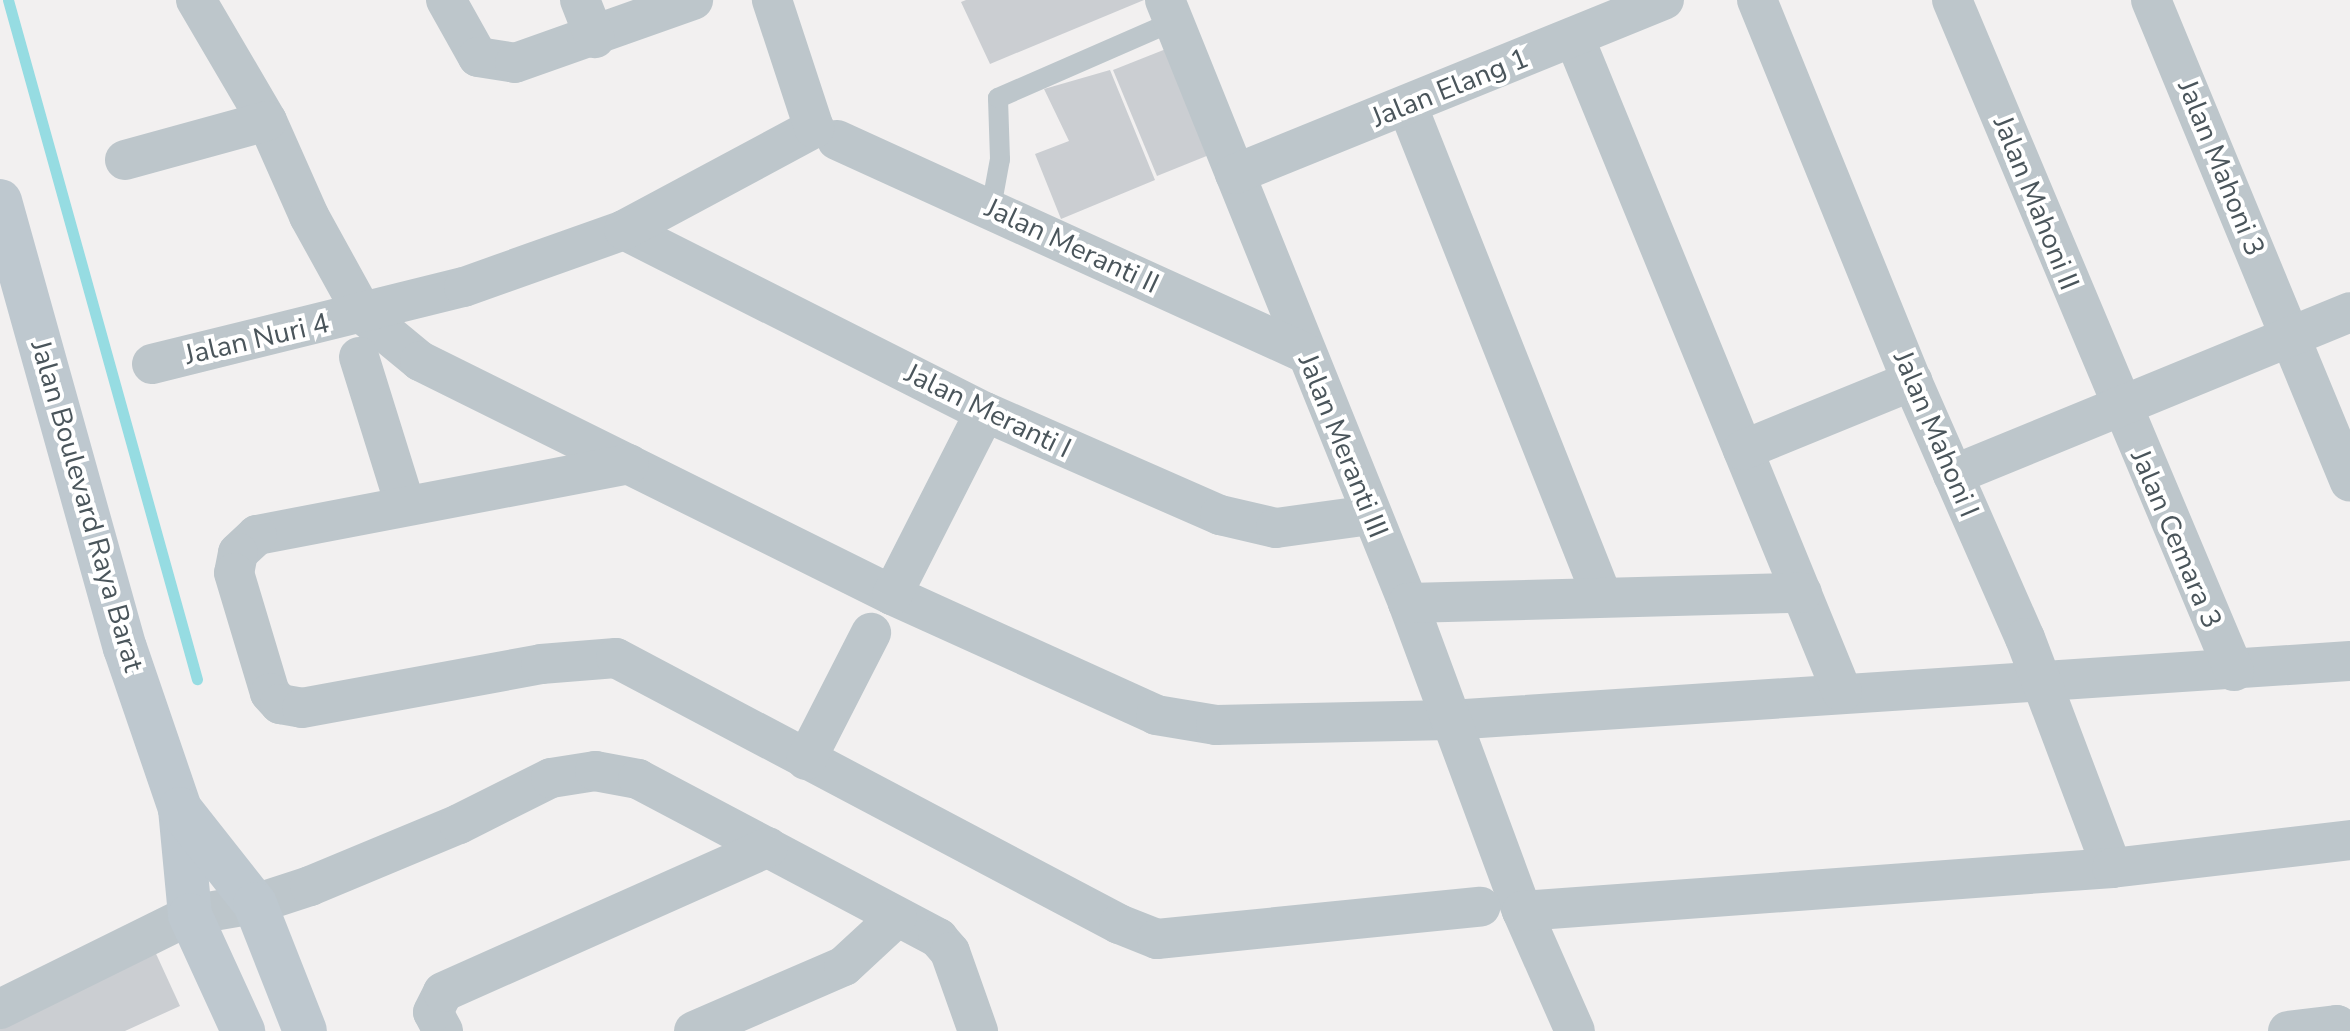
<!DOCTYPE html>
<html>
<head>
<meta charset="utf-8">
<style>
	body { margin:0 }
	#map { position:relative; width:2350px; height:1031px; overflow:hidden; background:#f2f0f0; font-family:"Nunito Sans",sans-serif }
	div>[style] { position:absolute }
	.stream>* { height:11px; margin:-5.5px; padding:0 5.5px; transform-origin:5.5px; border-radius:5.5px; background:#96dce2 }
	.building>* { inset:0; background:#cbced2 }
	.service>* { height:20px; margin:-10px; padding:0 10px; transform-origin:10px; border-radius:10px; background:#bdc6cb }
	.minor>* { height:40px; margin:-20px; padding:0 20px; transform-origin:20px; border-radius:20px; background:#bdc6cb }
	.secondary>* { height:44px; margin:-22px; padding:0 22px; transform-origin:22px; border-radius:22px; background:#bec8cf }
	span { translate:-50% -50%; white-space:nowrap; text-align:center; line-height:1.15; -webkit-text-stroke:8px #fff; paint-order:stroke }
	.street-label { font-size:28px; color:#4a555b }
</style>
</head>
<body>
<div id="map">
	<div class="stream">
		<i style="left:8px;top:0;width:705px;rotate:74.45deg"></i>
	</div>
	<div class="building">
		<i style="clip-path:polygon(966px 0,1144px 0,990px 64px,961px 2px)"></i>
		<i style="clip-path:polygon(1171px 47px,1214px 153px,1157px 176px,1113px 70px)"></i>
		<i style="clip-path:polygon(1110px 70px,1155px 180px,1061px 219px,1035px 154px,1069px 141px,1044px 89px)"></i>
		<i style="clip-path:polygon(152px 945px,180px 1006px,125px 1031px,0 1031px,0 1017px)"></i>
	</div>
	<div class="service">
		<i style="left:991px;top:208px;width:50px;rotate:-79.6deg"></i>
		<i style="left:1000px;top:159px;width:61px;rotate:-91.9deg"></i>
		<i style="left:998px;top:98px;width:192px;rotate:-23.6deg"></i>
	</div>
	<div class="minor">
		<i style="left:196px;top:0;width:140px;rotate:59.6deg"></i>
		<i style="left:267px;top:121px;width:104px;rotate:66.1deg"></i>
		<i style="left:309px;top:216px;width:112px;rotate:61.1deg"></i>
		<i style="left:363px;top:314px;width:74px;rotate:39.5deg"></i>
		<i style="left:420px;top:361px;width:527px;rotate:26.37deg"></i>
		<i style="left:892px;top:595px;width:290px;rotate:24.4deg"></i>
		<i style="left:1156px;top:715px;width:61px;rotate:9.5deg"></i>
		<i style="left:1216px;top:725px;width:234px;rotate:-1.2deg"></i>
		<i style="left:1450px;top:720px;width:902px;rotate:-3.75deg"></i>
		<i style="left:446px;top:0;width:65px;rotate:60.7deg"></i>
		<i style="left:478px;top:57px;width:37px;rotate:9deg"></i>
		<i style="left:515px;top:63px;width:189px;rotate:-19.5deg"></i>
		<i style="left:580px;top:0;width:41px;rotate:68.5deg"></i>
		<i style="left:1165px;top:0;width:650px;rotate:68.05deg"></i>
		<i style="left:1408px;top:603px;width:328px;rotate:69.7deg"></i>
		<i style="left:1522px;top:911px;width:131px;rotate:66.2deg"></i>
		<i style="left:1757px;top:0;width:411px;rotate:67.9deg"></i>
		<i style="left:1912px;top:381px;width:281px;rotate:66.3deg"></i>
		<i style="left:2025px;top:638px;width:246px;rotate:69.3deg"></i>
		<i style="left:1952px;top:0;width:728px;rotate:67.2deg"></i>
		<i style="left:2151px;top:0;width:521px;rotate:67.57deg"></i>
		<i style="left:1574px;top:37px;width:708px;rotate:67.75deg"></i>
		<i style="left:1407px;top:105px;width:526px;rotate:68.36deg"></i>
		<i style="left:837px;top:140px;width:516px;rotate:24.48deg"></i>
		<i style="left:125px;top:160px;width:147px;rotate:-15.4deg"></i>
		<i style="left:1235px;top:174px;width:463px;rotate:-22.1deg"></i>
		<i style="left:624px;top:230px;width:404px;rotate:26.8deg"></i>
		<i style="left:985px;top:412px;width:257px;rotate:23.7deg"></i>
		<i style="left:1220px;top:515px;width:57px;rotate:13.1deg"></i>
		<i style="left:1276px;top:528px;width:95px;rotate:-7.9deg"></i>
		<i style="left:359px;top:357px;width:155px;rotate:72.7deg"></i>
		<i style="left:152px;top:364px;width:321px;rotate:-13.9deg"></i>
		<i style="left:464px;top:287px;width:170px;rotate:-19.6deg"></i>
		<i style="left:624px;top:230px;width:216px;rotate:-28.2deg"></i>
		<i style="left:814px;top:128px;width:135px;rotate:-108.2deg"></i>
		<i style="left:1743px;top:450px;width:183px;rotate:-22.2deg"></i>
		<i style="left:629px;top:464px;width:379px;rotate:169.2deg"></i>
		<i style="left:257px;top:535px;width:26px;rotate:137deg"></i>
		<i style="left:238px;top:553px;width:20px;rotate:101deg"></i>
		<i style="left:234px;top:573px;width:125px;rotate:73.3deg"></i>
		<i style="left:270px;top:693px;width:15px;rotate:48deg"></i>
		<i style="left:280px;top:704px;width:22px;rotate:10deg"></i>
		<i style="left:302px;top:708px;width:243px;rotate:-10.4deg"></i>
		<i style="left:541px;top:664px;width:75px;rotate:-4.6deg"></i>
		<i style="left:616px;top:658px;width:569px;rotate:27.87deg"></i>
		<i style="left:1119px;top:924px;width:41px;rotate:21.5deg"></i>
		<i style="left:1157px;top:939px;width:325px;rotate:-5.7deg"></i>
		<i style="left:1953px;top:475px;width:429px;rotate:-22.3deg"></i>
		<i style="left:892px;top:595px;width:205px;rotate:-63.1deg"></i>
		<i style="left:1408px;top:603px;width:394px;rotate:-1.5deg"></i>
		<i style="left:806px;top:760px;width:143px;rotate:-62.9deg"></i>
		<i style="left:1522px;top:911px;width:592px;rotate:-4.17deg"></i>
		<i style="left:2112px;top:868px;width:240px;rotate:-6.7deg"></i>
		<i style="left:0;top:1009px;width:212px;rotate:-26.3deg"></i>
		<i style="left:190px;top:915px;width:66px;rotate:-9.6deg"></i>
		<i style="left:255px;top:904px;width:58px;rotate:-18.1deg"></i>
		<i style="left:310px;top:886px;width:161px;rotate:-22.6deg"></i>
		<i style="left:459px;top:824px;width:103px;rotate:-26.6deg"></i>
		<i style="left:551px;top:778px;width:45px;rotate:-9deg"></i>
		<i style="left:595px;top:771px;width:44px;rotate:10.5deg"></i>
		<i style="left:638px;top:779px;width:340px;rotate:27.9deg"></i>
		<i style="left:938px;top:938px;width:18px;rotate:49deg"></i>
		<i style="left:950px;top:952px;width:84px;rotate:70.5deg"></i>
		<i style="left:443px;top:1031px;width:21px;rotate:-118deg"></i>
		<i style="left:433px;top:1012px;width:22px;rotate:-63deg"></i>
		<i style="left:443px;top:992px;width:356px;rotate:-24deg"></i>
		<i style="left:694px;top:1031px;width:163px;rotate:-23.4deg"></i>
		<i style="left:844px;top:966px;width:72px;rotate:-42.8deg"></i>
		<i style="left:2288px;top:1031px;width:49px;rotate:-7deg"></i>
		<i style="left:2337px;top:1025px;width:12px;rotate:31deg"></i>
	</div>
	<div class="secondary">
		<i style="left:0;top:201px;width:464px;rotate:74.4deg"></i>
		<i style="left:125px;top:648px;width:170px;rotate:71.1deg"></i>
		<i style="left:180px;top:809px;width:106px;rotate:84.6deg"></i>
		<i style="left:190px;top:915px;width:128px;rotate:65.4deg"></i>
		<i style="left:180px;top:809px;width:121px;rotate:51.7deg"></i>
		<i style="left:255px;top:904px;width:136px;rotate:68.5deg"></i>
	</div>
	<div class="street-label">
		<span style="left:1450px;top:88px;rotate:-22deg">Jalan Elang 1</span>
		<span style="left:2221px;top:168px;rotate:68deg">Jalan Mahoni 3</span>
		<span style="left:2036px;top:203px;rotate:68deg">Jalan Mahoni II</span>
		<span style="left:1072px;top:246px;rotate:25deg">Jalan Meranti II</span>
		<span style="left:257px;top:339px;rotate:-13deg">Jalan Nuri 4</span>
		<span style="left:988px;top:411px;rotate:26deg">Jalan Meranti I</span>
		<span style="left:1936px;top:434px;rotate:67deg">Jalan Mahoni I</span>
		<span style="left:1343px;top:446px;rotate:68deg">Jalan Meranti III</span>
		<span style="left:87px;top:506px;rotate:74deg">Jalan Boulevard Raya Barat</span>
		<span style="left:2176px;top:539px;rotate:67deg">Jalan Cemara 3</span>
	</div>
</div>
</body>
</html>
